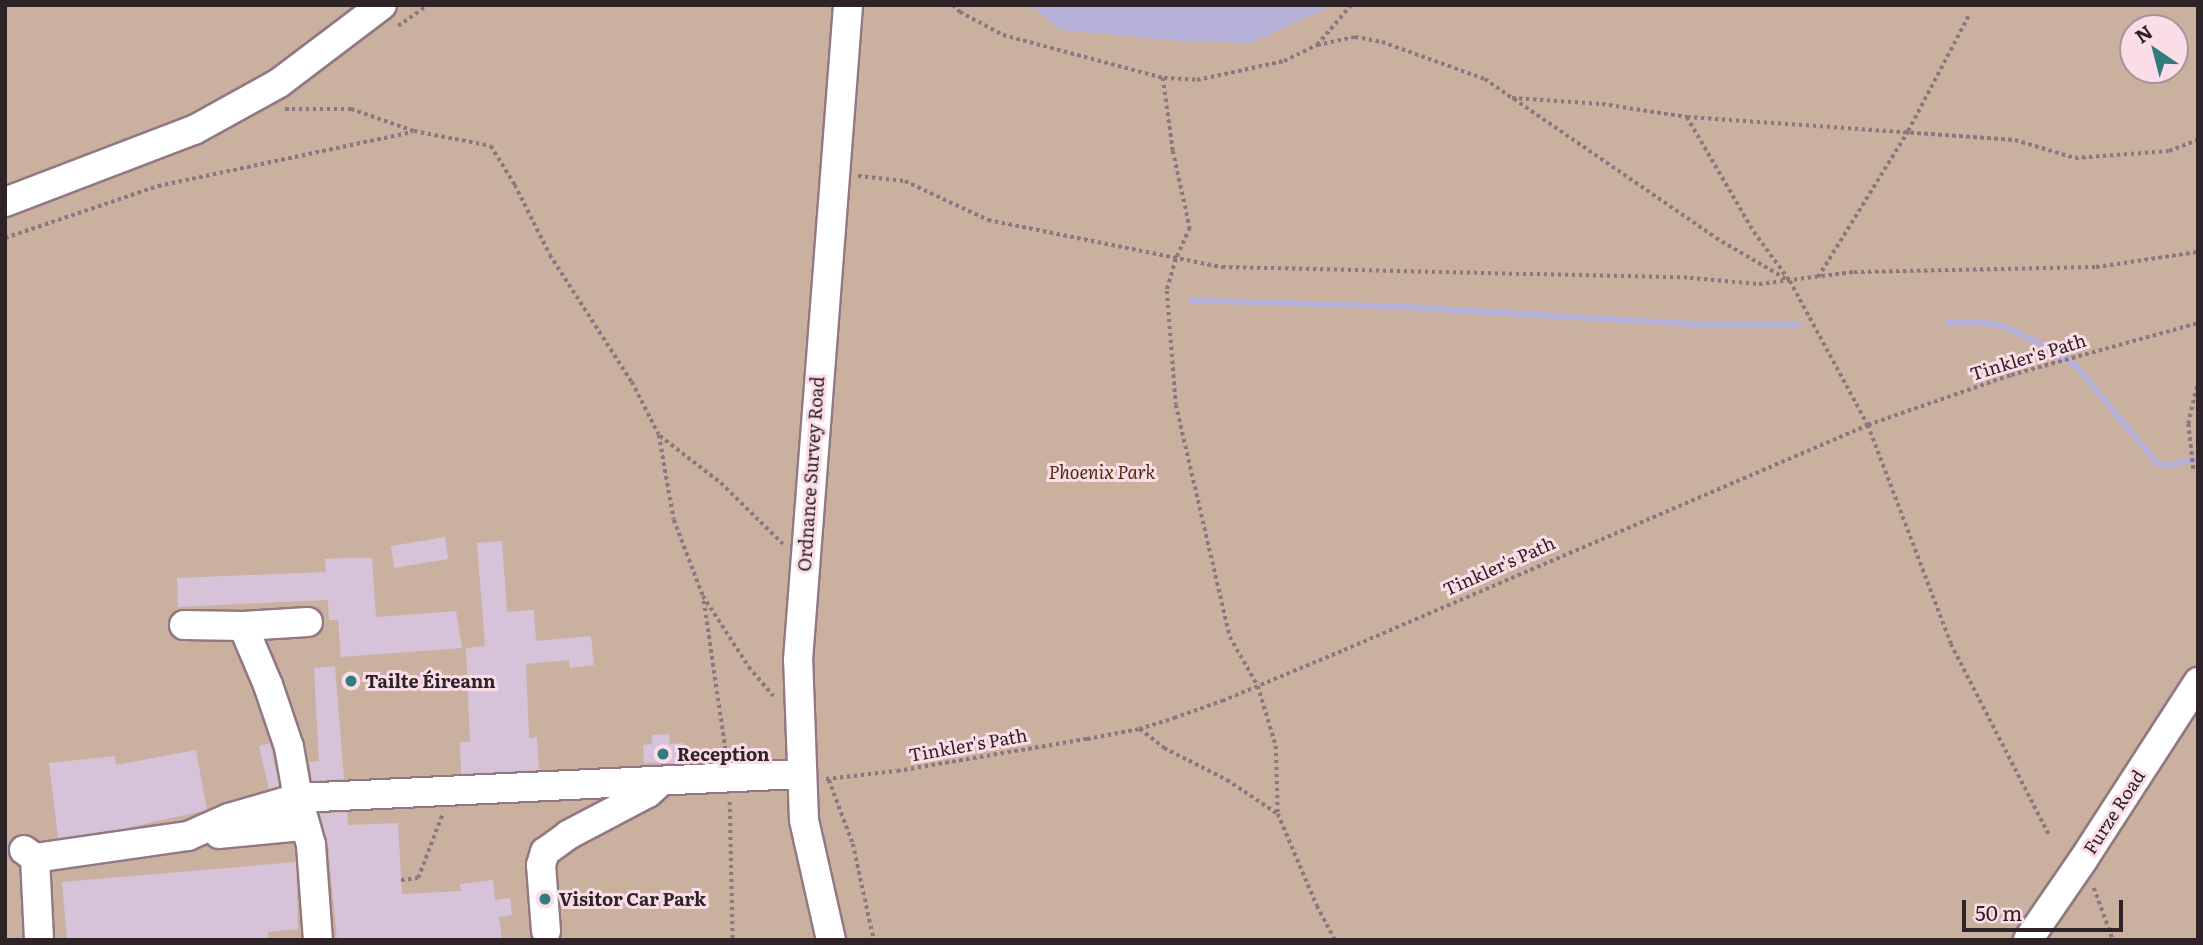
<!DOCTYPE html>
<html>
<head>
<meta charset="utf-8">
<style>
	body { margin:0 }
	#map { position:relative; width:2203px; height:945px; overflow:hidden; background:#fbdde8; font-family:Literata,serif }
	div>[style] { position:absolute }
	.green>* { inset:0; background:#c9b09f }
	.water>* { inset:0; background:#b6b1d8 }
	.stream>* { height:6px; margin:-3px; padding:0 3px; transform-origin:3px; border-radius:3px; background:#b6b1d8 }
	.building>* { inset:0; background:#d6c3d9 }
	.path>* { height:3.5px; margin-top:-1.75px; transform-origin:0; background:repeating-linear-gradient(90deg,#8b777e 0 3.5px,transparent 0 7px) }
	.roads { filter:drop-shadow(2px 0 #927882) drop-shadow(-2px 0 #927882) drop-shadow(0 2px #927882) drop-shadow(0 -2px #927882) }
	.minor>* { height:28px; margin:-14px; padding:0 14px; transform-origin:14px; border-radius:14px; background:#fff }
	.dots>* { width:19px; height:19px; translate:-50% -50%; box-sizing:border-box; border:4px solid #fbdde8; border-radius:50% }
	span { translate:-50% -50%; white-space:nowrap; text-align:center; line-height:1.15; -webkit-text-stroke:6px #fbdde8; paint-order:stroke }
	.street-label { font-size:18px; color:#2e2327 }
	.park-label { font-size:18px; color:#502b0e; font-style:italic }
	.poi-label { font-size:18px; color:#2e2327; font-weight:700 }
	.left { translate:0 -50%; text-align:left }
	.frame { position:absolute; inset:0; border:7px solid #2e2327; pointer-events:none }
	.north { position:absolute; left:2119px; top:14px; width:70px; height:70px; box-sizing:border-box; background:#fbdde8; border:2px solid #a9939b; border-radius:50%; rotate:325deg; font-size:19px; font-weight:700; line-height:28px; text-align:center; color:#2e2327 }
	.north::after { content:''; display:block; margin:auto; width:24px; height:32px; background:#337c7d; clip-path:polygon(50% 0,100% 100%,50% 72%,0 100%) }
	.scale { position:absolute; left:1962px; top:900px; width:161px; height:32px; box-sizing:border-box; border:4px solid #2e2327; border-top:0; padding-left:9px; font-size:21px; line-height:24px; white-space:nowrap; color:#2e2327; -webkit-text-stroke:5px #fbdde8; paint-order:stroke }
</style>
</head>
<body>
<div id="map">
	<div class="green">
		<i style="clip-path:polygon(evenodd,5px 5px,2198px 5px,2198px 940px,5px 940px,5px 5px,2133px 28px,2175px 28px,2175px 70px,2133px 70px,2133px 28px)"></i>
	</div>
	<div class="water">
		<i style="clip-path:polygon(1030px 5px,1328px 5px,1323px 10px,1251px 43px,1182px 41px,1060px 30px)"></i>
	</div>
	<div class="stream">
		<i style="left:1191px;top:300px;width:214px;rotate:1.9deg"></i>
		<i style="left:1405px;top:307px;width:301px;rotate:3.4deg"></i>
		<i style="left:1705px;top:325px;width:94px"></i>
		<i style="left:1948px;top:323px;width:31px;rotate:-2deg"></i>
		<i style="left:1979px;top:322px;width:23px;rotate:10deg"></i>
		<i style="left:2002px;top:326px;width:39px;rotate:24deg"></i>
		<i style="left:2038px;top:342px;width:44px;rotate:31.9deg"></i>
		<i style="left:2075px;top:365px;width:128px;rotate:50.1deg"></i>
		<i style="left:2157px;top:463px;width:8px;rotate:23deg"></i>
		<i style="left:2164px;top:466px;width:35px;rotate:-13deg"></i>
	</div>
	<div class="building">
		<i style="clip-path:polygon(445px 537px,448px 559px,394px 568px,391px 546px)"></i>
		<i style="clip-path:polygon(502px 541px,507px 612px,534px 610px,536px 641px,591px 636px,594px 665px,570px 668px,569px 660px,526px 664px,529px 738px,537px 737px,539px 770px,461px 774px,460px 742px,470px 742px,466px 648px,485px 646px,477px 543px)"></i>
		<i style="clip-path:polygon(345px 558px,372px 558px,376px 617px,456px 611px,462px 648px,341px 657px,338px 620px,329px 620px,328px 600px,178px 607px,177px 578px,326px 572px,325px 559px)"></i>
		<i style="clip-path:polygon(335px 666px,344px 779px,312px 781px,309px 762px,319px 761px,314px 668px)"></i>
		<i style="clip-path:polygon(669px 734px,670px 744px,683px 743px,684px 763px,644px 763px,643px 745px,652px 744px,652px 735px)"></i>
		<i style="clip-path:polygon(270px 743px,279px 786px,269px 789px,259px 746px)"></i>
		<i style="clip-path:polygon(196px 750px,207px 810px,122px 829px,58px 838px,49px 763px,115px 756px,116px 765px)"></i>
		<i style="clip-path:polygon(347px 812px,348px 825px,398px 823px,402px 894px,461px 891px,460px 884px,493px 880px,495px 900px,510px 898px,512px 915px,499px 917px,502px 940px,337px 940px,328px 844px,320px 814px)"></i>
		<i style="clip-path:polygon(296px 862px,298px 929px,268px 932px,269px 940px,67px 940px,62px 882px)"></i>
	</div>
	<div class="path">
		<i style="left:953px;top:5px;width:10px;rotate:45deg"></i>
		<i style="left:960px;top:12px;width:49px;rotate:28.1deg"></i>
		<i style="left:1003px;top:35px;width:166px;rotate:15deg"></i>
		<i style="left:1163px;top:78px;width:74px;rotate:82.2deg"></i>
		<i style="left:1173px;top:151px;width:79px;rotate:77.6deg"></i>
		<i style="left:1190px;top:228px;width:34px;rotate:114deg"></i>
		<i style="left:1176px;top:259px;width:33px;rotate:106deg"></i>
		<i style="left:1167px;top:291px;width:114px;rotate:85.5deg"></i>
		<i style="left:1176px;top:405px;width:238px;rotate:76.9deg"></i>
		<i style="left:1230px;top:637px;width:56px;rotate:60.3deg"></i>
		<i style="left:1258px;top:686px;width:63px;rotate:73.3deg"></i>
		<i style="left:1276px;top:746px;width:68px;rotate:88.3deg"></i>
		<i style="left:1278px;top:814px;width:100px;rotate:67deg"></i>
		<i style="left:1317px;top:906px;width:38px;rotate:62deg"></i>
		<i style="left:398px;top:26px;width:37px;rotate:-35deg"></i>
		<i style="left:1317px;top:45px;width:39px;rotate:-12deg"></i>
		<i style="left:1355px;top:37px;width:27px;rotate:10deg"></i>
		<i style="left:1382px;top:42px;width:109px;rotate:19.8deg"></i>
		<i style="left:1485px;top:79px;width:33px;rotate:35deg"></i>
		<i style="left:1512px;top:98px;width:90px;rotate:3.8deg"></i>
		<i style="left:1602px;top:104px;width:86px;rotate:8.7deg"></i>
		<i style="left:1687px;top:117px;width:329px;rotate:4deg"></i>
		<i style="left:2015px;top:140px;width:63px;rotate:16.7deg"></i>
		<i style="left:2075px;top:158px;width:94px;rotate:-4.3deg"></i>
		<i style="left:2169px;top:151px;width:31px;rotate:-21deg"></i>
		<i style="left:1164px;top:78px;width:33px;rotate:3deg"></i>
		<i style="left:1197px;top:80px;width:89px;rotate:-12.3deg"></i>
		<i style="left:1284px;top:61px;width:37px;rotate:-26deg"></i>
		<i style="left:1317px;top:45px;width:52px;rotate:-49.6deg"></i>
		<i style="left:1514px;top:99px;width:245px;rotate:34.5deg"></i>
		<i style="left:1716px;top:238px;width:83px;rotate:30.3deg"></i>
		<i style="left:285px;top:109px;width:66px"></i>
		<i style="left:351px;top:109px;width:67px;rotate:19.2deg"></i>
		<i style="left:414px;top:131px;width:78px;rotate:11deg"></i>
		<i style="left:491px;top:146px;width:46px;rotate:58.4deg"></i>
		<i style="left:515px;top:185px;width:78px;rotate:63.4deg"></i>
		<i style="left:550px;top:255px;width:151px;rotate:57.2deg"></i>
		<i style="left:632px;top:382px;width:59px;rotate:63deg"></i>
		<i style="left:659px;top:435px;width:86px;rotate:80deg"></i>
		<i style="left:674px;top:520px;width:81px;rotate:69.1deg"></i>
		<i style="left:703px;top:596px;width:85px;rotate:57.1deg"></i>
		<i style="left:749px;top:667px;width:38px;rotate:50deg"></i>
		<i style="left:1687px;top:117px;width:133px;rotate:59.8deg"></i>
		<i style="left:1754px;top:232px;width:61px;rotate:53.7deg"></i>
		<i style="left:1790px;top:281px;width:164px;rotate:61.6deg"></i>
		<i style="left:1868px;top:425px;width:234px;rotate:69.2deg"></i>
		<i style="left:1951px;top:644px;width:217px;rotate:62.8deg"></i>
		<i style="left:858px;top:176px;width:47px;rotate:6.1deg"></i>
		<i style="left:905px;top:181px;width:92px;rotate:25.2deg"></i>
		<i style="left:988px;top:220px;width:239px;rotate:11.4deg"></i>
		<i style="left:1222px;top:267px;width:468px;rotate:1.3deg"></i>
		<i style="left:1690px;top:278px;width:69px;rotate:5deg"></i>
		<i style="left:1759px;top:284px;width:96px;rotate:-7.2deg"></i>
		<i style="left:1854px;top:272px;width:242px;rotate:-1.2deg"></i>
		<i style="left:2096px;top:267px;width:103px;rotate:-8.4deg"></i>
		<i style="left:5px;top:238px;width:162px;rotate:-18.8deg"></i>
		<i style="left:158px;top:186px;width:260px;rotate:-12deg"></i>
		<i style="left:1818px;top:277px;width:172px;rotate:-58.3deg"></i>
		<i style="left:1908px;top:131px;width:131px;rotate:-62.3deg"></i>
		<i style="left:660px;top:436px;width:77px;rotate:37.6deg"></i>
		<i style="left:721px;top:483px;width:87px;rotate:44.5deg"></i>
		<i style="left:2193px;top:469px;width:45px;rotate:-96.3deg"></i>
		<i style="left:2188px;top:424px;width:45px;rotate:-77.2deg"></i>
		<i style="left:704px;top:601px;width:153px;rotate:81.7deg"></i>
		<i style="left:1140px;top:729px;width:31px;rotate:38deg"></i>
		<i style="left:1164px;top:748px;width:71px;rotate:26.9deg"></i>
		<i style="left:1227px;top:780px;width:61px;rotate:33.7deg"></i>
		<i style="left:826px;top:779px;width:71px;rotate:-6.4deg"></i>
		<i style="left:897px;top:771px;width:193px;rotate:-9.6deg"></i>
		<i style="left:1087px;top:739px;width:53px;rotate:-10.9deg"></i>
		<i style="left:1139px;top:729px;width:37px;rotate:-17deg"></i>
		<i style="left:1174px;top:718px;width:51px;rotate:-19.5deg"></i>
		<i style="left:1222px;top:701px;width:132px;rotate:-22.7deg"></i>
		<i style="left:1344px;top:650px;width:570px;rotate:-23.24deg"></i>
		<i style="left:1868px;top:425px;width:151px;rotate:-19.3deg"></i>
		<i style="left:2011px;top:375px;width:194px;rotate:-15.5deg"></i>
		<i style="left:829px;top:780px;width:68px;rotate:69.4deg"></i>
		<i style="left:853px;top:844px;width:98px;rotate:77.7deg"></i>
		<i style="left:730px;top:802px;width:138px;rotate:88.8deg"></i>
		<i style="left:401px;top:880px;width:17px;rotate:-7deg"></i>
		<i style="left:418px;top:878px;width:67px;rotate:-69.1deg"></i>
		<i style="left:2094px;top:888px;width:55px;rotate:69.9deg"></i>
	</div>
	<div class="roads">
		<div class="minor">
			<i style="left:5px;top:202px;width:202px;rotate:-20.9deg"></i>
			<i style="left:194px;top:130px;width:97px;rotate:-28.9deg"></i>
			<i style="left:279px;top:83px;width:129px;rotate:-37.1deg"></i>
			<i style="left:184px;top:625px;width:59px;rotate:1deg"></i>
			<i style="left:243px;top:626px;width:64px;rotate:67deg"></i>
			<i style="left:268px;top:685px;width:65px;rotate:71.3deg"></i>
			<i style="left:289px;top:747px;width:52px;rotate:80deg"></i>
			<i style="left:298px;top:798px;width:503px;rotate:-2.74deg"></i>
			<i style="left:243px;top:626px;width:65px;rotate:-3.5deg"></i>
			<i style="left:219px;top:834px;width:85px;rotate:-5.4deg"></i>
			<i style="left:24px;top:850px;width:14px;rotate:36deg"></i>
			<i style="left:35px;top:858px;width:155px;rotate:-8.2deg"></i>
			<i style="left:188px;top:836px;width:45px;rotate:-23.7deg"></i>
			<i style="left:229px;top:818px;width:72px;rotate:-16.2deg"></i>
			<i style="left:298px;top:798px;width:49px;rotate:74.5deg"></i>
			<i style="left:311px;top:845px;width:95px;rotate:85.8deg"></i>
			<i style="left:35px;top:858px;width:82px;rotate:87.2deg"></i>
			<i style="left:546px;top:931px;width:66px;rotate:-94.3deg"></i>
			<i style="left:541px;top:865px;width:14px;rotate:-73deg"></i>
			<i style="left:545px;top:852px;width:29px;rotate:-36deg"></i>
			<i style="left:568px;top:835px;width:90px;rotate:-27.7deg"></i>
			<i style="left:648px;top:793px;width:15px;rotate:-42deg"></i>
			<i style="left:831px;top:940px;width:123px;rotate:-102.7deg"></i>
			<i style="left:804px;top:820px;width:160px;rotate:-92.1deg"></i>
			<i style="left:798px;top:660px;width:657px;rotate:-85.63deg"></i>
			<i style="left:2028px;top:940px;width:97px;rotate:-55.5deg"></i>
			<i style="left:2083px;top:860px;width:212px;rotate:-57.1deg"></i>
		</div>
	</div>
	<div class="dots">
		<i style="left:351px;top:681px;background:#337c7d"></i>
		<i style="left:663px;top:754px;background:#337c7d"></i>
		<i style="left:545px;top:899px;background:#337c7d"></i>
	</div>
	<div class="street-label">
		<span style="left:2028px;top:357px;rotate:-17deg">Tinkler's Path</span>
		<span style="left:811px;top:474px;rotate:-86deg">Ordnance Survey Road</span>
		<span style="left:1499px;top:566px;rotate:-24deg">Tinkler's Path</span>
		<span style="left:968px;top:745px;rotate:-10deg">Tinkler's Path</span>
		<span style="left:2114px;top:812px;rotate:-57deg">Furze Road</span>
	</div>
	<div class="park-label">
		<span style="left:1102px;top:472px">Phoenix Park</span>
	</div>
	<div class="poi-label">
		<span class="left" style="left:365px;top:681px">Tailte Éireann</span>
		<span class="left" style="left:677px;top:754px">Reception</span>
		<span class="left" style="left:559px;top:899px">Visitor Car Park</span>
	</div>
	<div class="frame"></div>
	<div class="north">N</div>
	<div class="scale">50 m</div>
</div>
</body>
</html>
